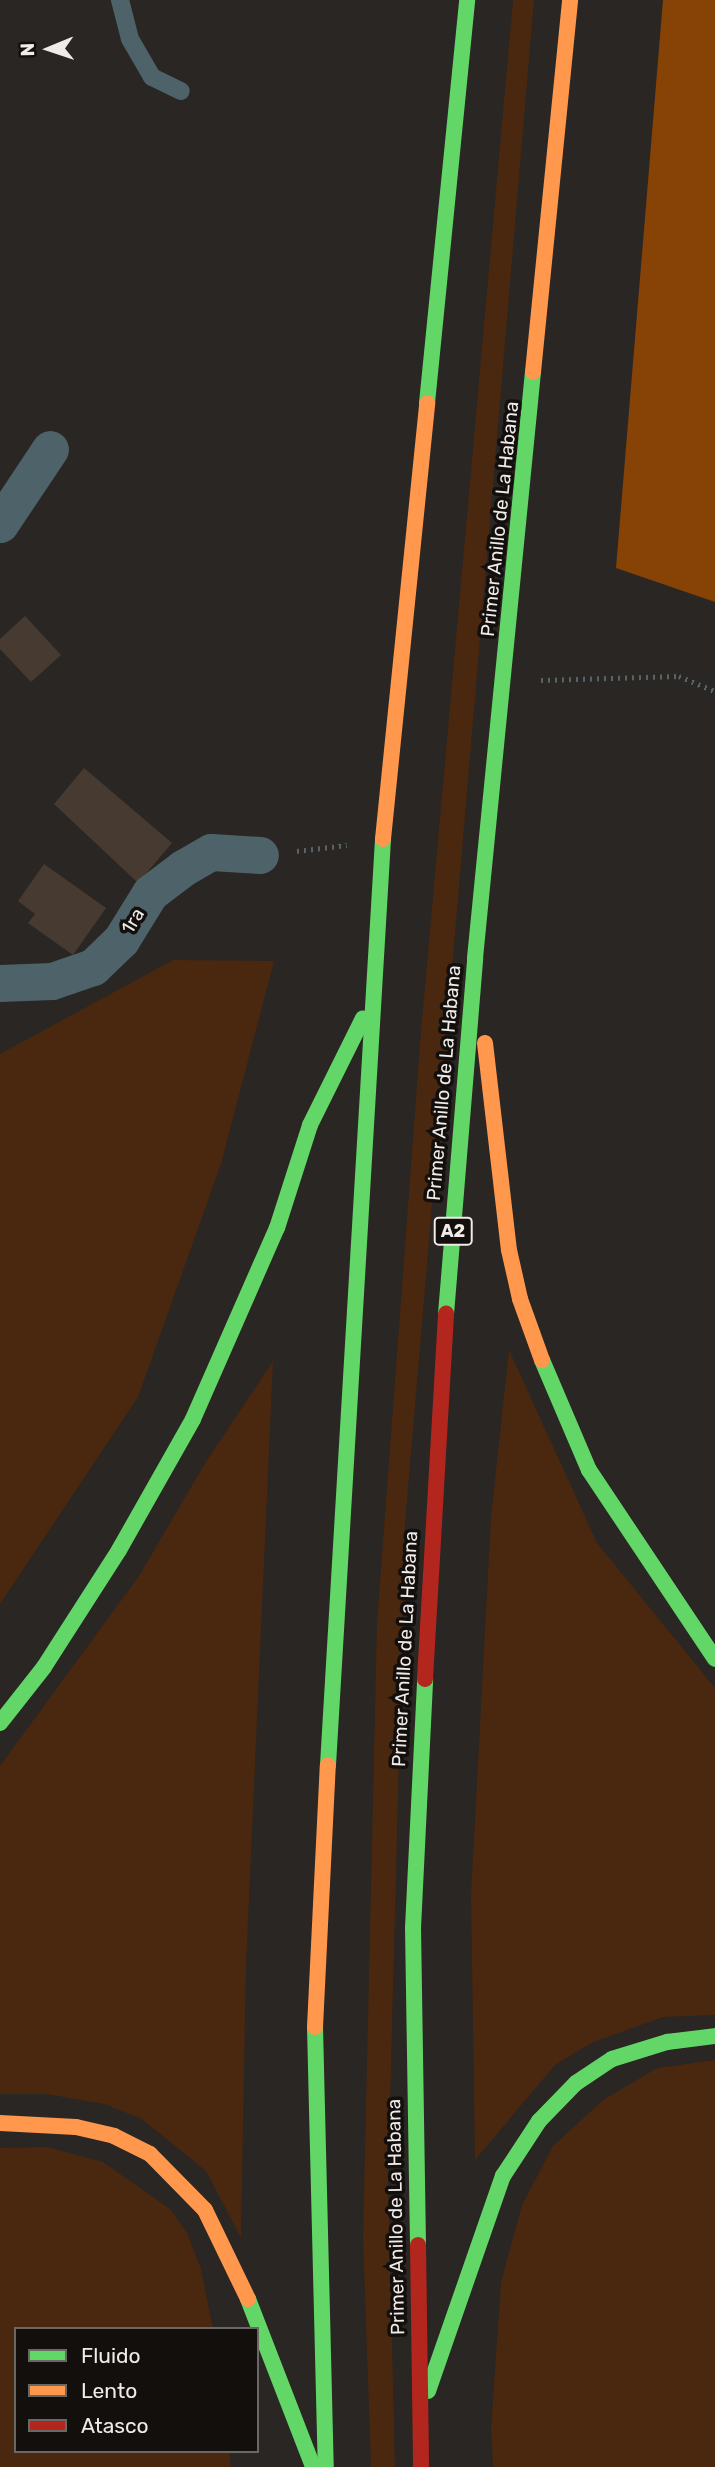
<!DOCTYPE html>
<html>
<head>
<meta charset="utf-8">
<style>
	body { margin:0 }
	#map { position:relative; width:715px; height:2467px; overflow:hidden; background:#292623; font-family:Rubik,sans-serif }
	div>[style] { position:absolute }
	.green>* { inset:0; background:#4a270f }
	.forest>* { inset:0; background:#874206 }
	.building>* { inset:0; background:#473b31 }
	.path>* { height:4.5px; margin-top:-2.25px; transform-origin:0; background:repeating-linear-gradient(90deg,#586368 0 2px,transparent 0 7px) }
	.lane>* { height:18px; margin:-9px; padding:0 9px; transform-origin:9px; border-radius:9px; background:#4e626a }
	.street>* { height:37px; margin:-18.5px; padding:0 18.5px; transform-origin:18.5px; border-radius:18.5px; background:#4e626a }
	.fast>* { height:16px; margin:-8px; padding:0 8px; transform-origin:8px; border-radius:8px; background:#63d668 }
	.slow>* { height:16px; margin:-8px; padding:0 8px; transform-origin:8px; border-radius:8px; background:#ff974d }
	.jam>* { height:16px; margin:-8px; padding:0 8px; transform-origin:8px; border-radius:8px; background:#b3261e }
	span { translate:-50% -50%; white-space:nowrap; text-align:center; line-height:1.15; -webkit-text-stroke:7px #120f0d; paint-order:stroke }
	.shield-label span { padding:2px 5px; background:#120f0d; border:2px solid; border-radius:5px; -webkit-text-stroke-width:0 }
	.shield-label { font-size:18px; color:#f0ebe9; font-weight:700 }
	.street-label { font-size:19px; color:#f0ebe9 }
	.legend { position:absolute; left:14px; top:2327px; width:245px; height:126px; box-sizing:border-box; background:#120f0d; border:2px solid #6b6765; margin:0; padding:9px 12px; list-style:none; font-size:21px; color:#f0ebe9 }
	.legend li { display:flex; align-items:center; gap:14px; height:35px }
	.legend b { width:35px; border:2px solid #6b6765 }
	.north { position:absolute; left:14px; top:14px; width:70px; height:70px; -webkit-text-stroke:5px #120f0d; paint-order:stroke; rotate:268deg; font-size:19px; font-weight:700; line-height:28px; text-align:center; color:#f0ebe9 }
	.north::after { content:''; display:block; margin:auto; width:24px; height:32px; background:#f0ebe9; clip-path:polygon(50% 0,100% 100%,50% 72%,0 100%) }
</style>
</head>
<body>
<div id="map">
	<div class="green">
		<i style="clip-path:polygon(513px 0,534px 0,405px 1524px,388px 2181px,395px 2467px,371px 2467px,363px 2237px,377px 1623px,421px 1031px)"></i>
		<i style="clip-path:polygon(173px 960px,274px 961px,221px 1164px,138px 1397px,0 1604px,0 1054px)"></i>
		<i style="clip-path:polygon(509px 1350px,597px 1543px,715px 1688px,715px 2015px,663px 2017px,591px 2043px,555px 2065px,475px 2160px,471px 1895px,491px 1517px)"></i>
		<i style="clip-path:polygon(273px 1361px,246px 1965px,241px 2238px,206px 2171px,142px 2119px,104px 2104px,47px 2094px,0 2094px,0 1766px,139px 1576px,207px 1460px)"></i>
		<i style="clip-path:polygon(715px 2060px,715px 2467px,493px 2467px,491px 2429px,501px 2282px,522px 2205px,553px 2146px,603px 2100px,657px 2068px)"></i>
		<i style="clip-path:polygon(47px 2147px,103px 2162px,170px 2209px,187px 2233px,201px 2269px,213px 2329px,16px 2329px,16px 2451px,229px 2451px,231px 2467px,0 2467px,0 2148px)"></i>
	</div>
	<div class="forest">
		<i style="clip-path:polygon(663px 0,715px 0,715px 602px,616px 568px)"></i>
	</div>
	<div class="building">
		<i style="clip-path:polygon(25px 616px,61px 655px,31px 682px,0 649px,0 639px)"></i>
		<i style="clip-path:polygon(84px 768px,172px 843px,138px 883px,54px 804px)"></i>
		<i style="clip-path:polygon(44px 864px,106px 908px,73px 955px,28px 923px,35px 914px,18px 901px)"></i>
	</div>
	<div class="path">
		<i style="left:541px;top:680px;width:138px;rotate:-1.7deg"></i>
		<i style="left:679px;top:676px;width:39px;rotate:23deg"></i>
		<i style="left:297px;top:851px;width:50px;rotate:-6.8deg"></i>
	</div>
	<div class="lane">
		<i style="left:120px;top:0;width:40px;rotate:75.6deg"></i>
		<i style="left:130px;top:39px;width:44px;rotate:59.9deg"></i>
		<i style="left:152px;top:77px;width:32px;rotate:26deg"></i>
	</div>
	<div class="street">
		<i style="left:0;top:524px;width:90px;rotate:-56.3deg"></i>
		<i style="left:0;top:983px;width:52px;rotate:-2.2deg"></i>
		<i style="left:52px;top:981px;width:43px;rotate:-18.9deg"></i>
		<i style="left:93px;top:967px;width:39px;rotate:-44deg"></i>
		<i style="left:121px;top:940px;width:55px;rotate:-58.3deg"></i>
		<i style="left:150px;top:893px;width:41px;rotate:-37.1deg"></i>
		<i style="left:183px;top:868px;width:32px;rotate:-30deg"></i>
		<i style="left:211px;top:852px;width:49px;rotate:3.5deg"></i>
	</div>
	<div class="fast">
		<i style="left:427px;top:403px;width:405px;rotate:-84.3deg"></i>
		<i style="left:446px;top:1314px;width:357px;rotate:-85.3deg"></i>
		<i style="left:475px;top:958px;width:589px;rotate:-84.35deg"></i>
		<i style="left:542px;top:1360px;width:120px;rotate:66.9deg"></i>
		<i style="left:589px;top:1470px;width:227px;rotate:56.3deg"></i>
		<i style="left:0;top:1723px;width:71px;rotate:-51.8deg"></i>
		<i style="left:44px;top:1667px;width:139px;rotate:-57.3deg"></i>
		<i style="left:119px;top:1550px;width:150px;rotate:-60.5deg"></i>
		<i style="left:193px;top:1419px;width:209px;rotate:-66.3deg"></i>
		<i style="left:277px;top:1228px;width:108px;rotate:-72.2deg"></i>
		<i style="left:310px;top:1125px;width:119px;rotate:-63.6deg"></i>
		<i style="left:328px;top:1765px;width:928px;rotate:-86.6deg"></i>
		<i style="left:315px;top:2027px;width:440px;rotate:88.6deg"></i>
		<i style="left:418px;top:2245px;width:317px;rotate:-90.9deg"></i>
		<i style="left:413px;top:1928px;width:249px;rotate:-87.2deg"></i>
		<i style="left:248px;top:2299px;width:180px;rotate:68.8deg"></i>
		<i style="left:428px;top:2391px;width:228px;rotate:-70.8deg"></i>
		<i style="left:503px;top:2176px;width:66px;rotate:-56.8deg"></i>
		<i style="left:539px;top:2121px;width:53px;rotate:-45.8deg"></i>
		<i style="left:576px;top:2083px;width:43px;rotate:-33.7deg"></i>
		<i style="left:612px;top:2059px;width:58px;rotate:-17.2deg"></i>
		<i style="left:667px;top:2042px;width:48px;rotate:-7.1deg"></i>
	</div>
	<div class="slow">
		<i style="left:533px;top:372px;width:374px;rotate:-84.3deg"></i>
		<i style="left:383px;top:839px;width:438px;rotate:-84.2deg"></i>
		<i style="left:485px;top:1043px;width:208px;rotate:83.4deg"></i>
		<i style="left:509px;top:1250px;width:50px;rotate:77.3deg"></i>
		<i style="left:520px;top:1299px;width:65px;rotate:70.2deg"></i>
		<i style="left:315px;top:2027px;width:262px;rotate:-87.2deg"></i>
		<i style="left:0;top:2123px;width:76px;rotate:3deg"></i>
		<i style="left:76px;top:2127px;width:39px;rotate:13deg"></i>
		<i style="left:114px;top:2136px;width:40px;rotate:26.6deg"></i>
		<i style="left:150px;top:2154px;width:78px;rotate:45.5deg"></i>
		<i style="left:205px;top:2210px;width:99px;rotate:64.2deg"></i>
	</div>
	<div class="jam">
		<i style="left:425px;top:1679px;width:366px;rotate:-86.7deg"></i>
		<i style="left:418px;top:2245px;width:222px;rotate:89.2deg"></i>
	</div>
	<div class="shield-label">
		<span style="left:453px;top:1231px">A2</span>
	</div>
	<div class="street-label">
		<span style="left:500px;top:519px;rotate:-84deg">Primer Anillo de La Habana</span>
		<span style="left:133px;top:921px;rotate:-59deg">1ra</span>
		<span style="left:444px;top:1083px;rotate:-85deg">Primer Anillo de La Habana</span>
		<span style="left:405px;top:1649px;rotate:-87deg">Primer Anillo de La Habana</span>
		<span style="left:396px;top:2217px;rotate:-91deg">Primer Anillo de La Habana</span>
	</div>
	<ul class="legend">
	<li><b style="height:9px;background:#63d668"></b>Fluido</li>
	<li><b style="height:9px;background:#ff974d"></b>Lento</li>
	<li><b style="height:9px;background:#b3261e"></b>Atasco</li>
	</ul>
	<div class="north">N</div>
</div>
</body>
</html>
